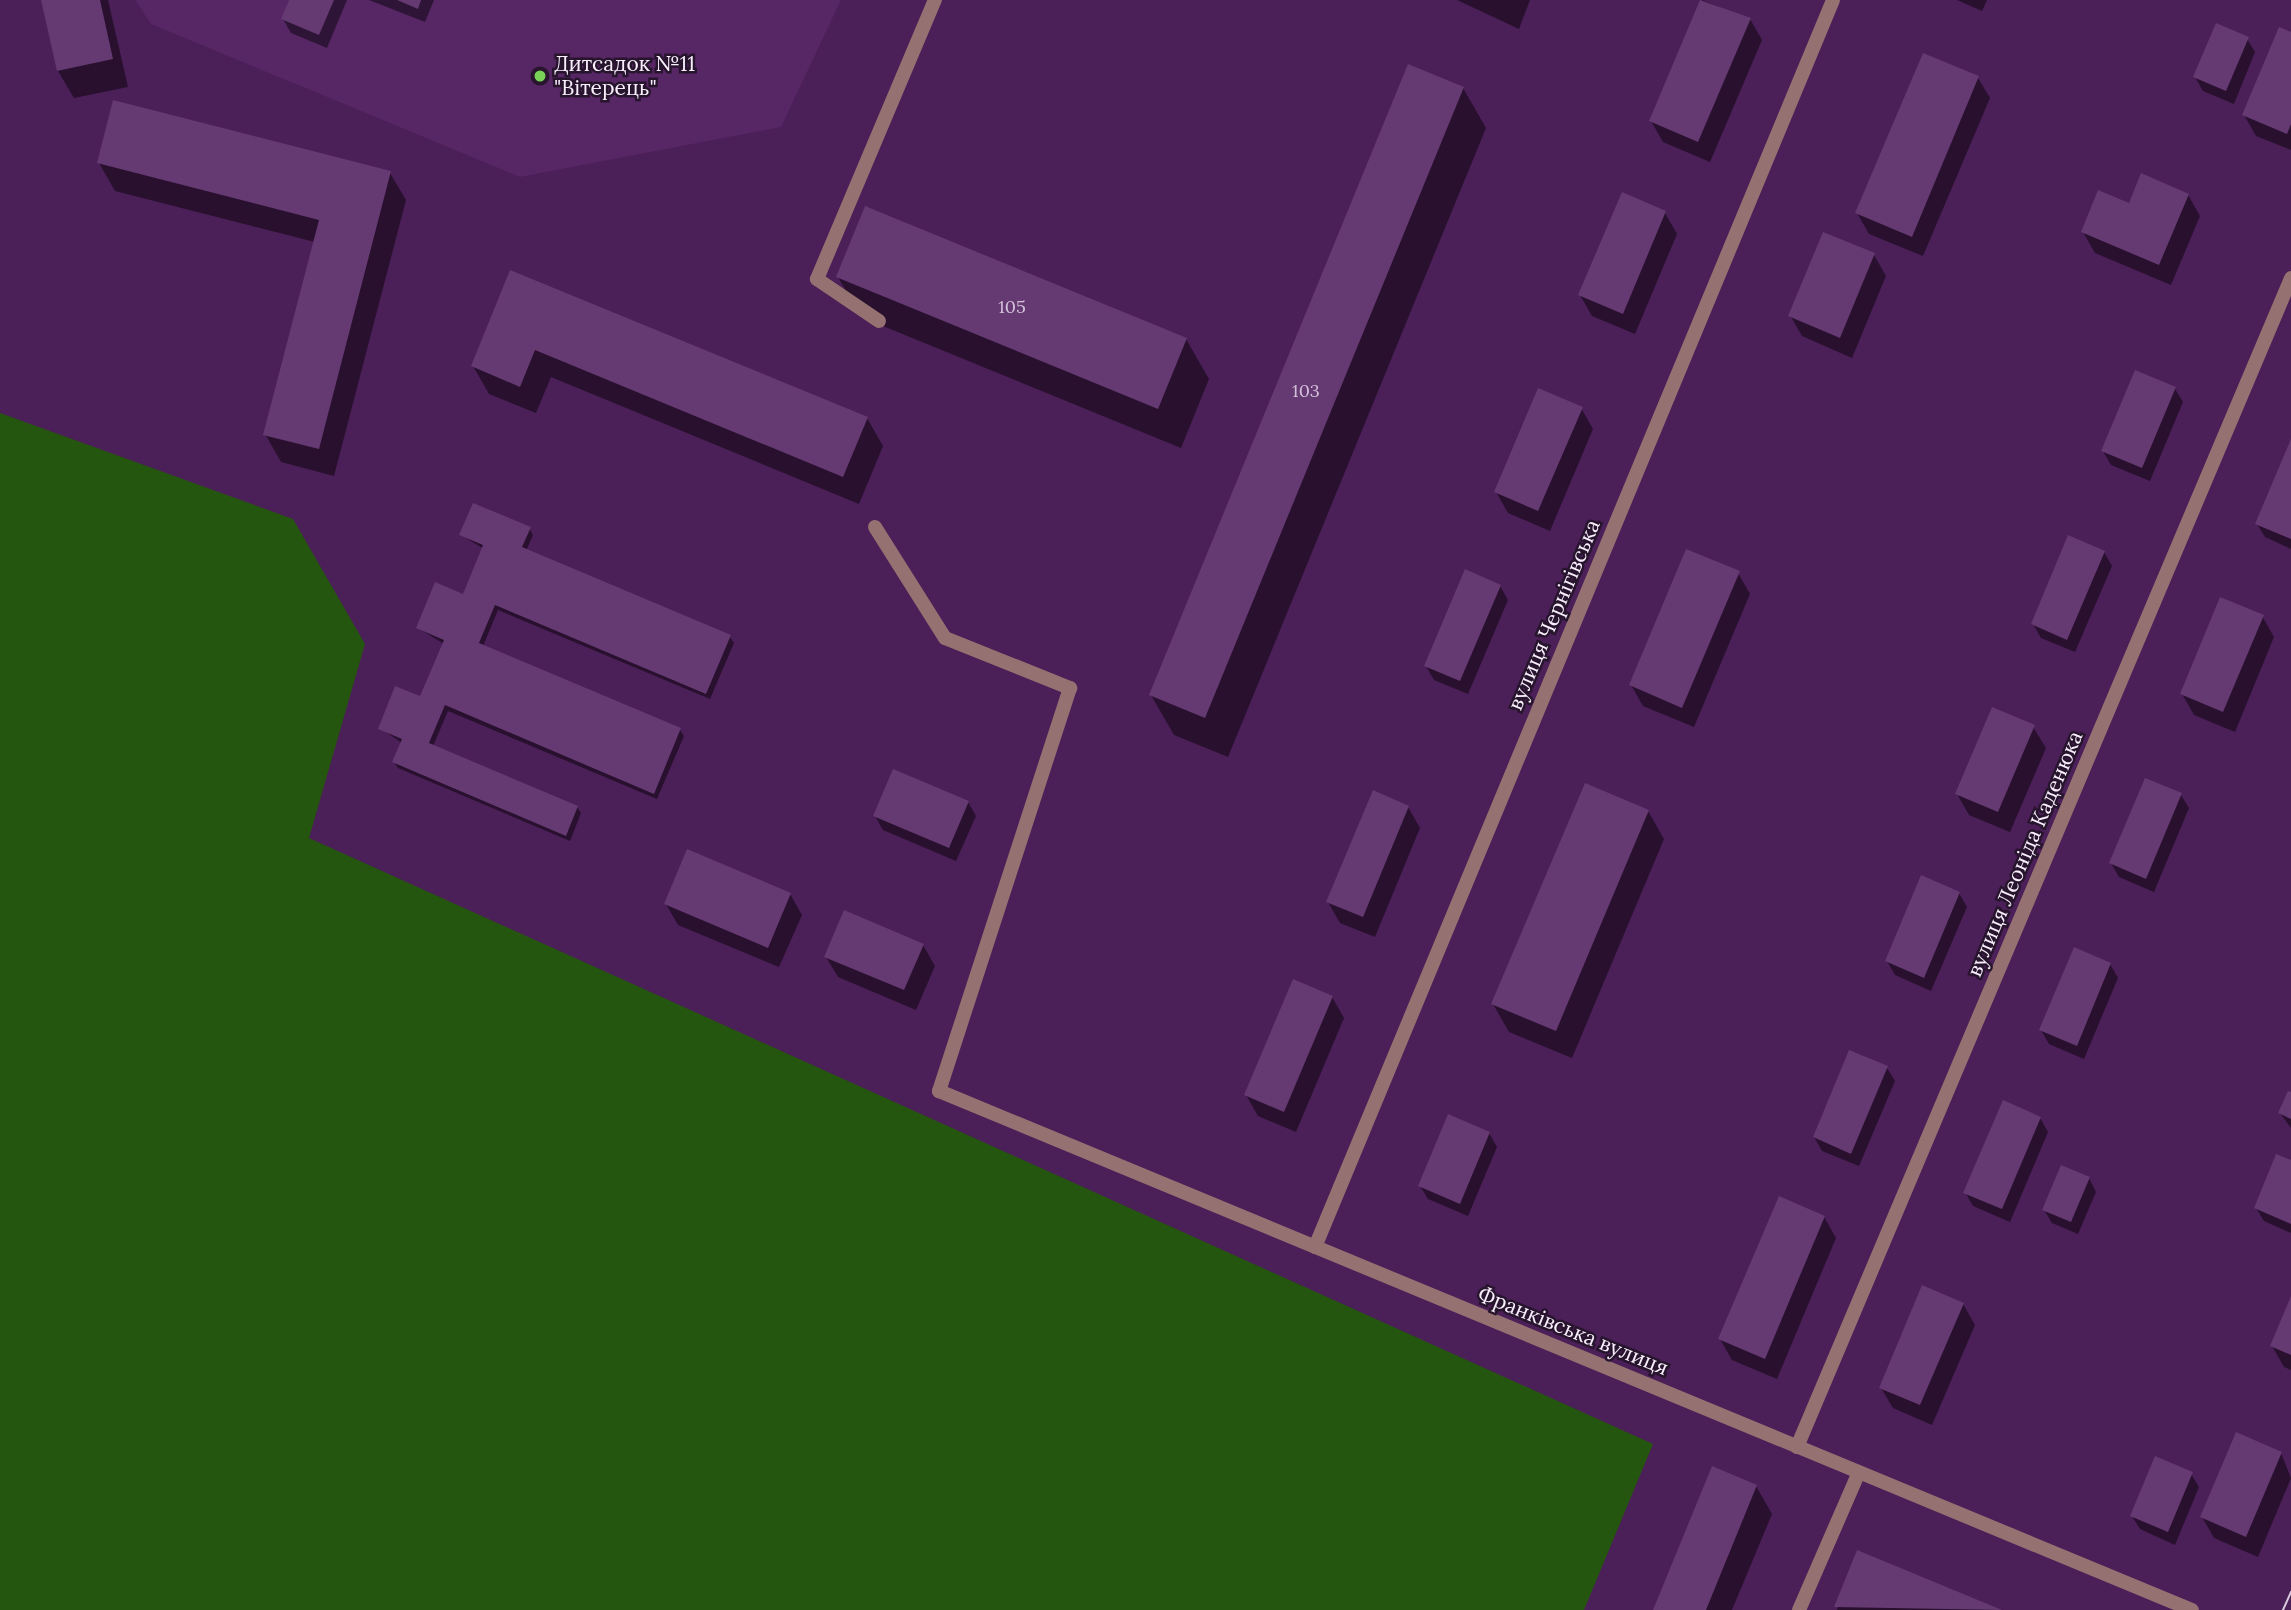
<!DOCTYPE html>
<html>
<head>
<meta charset="utf-8">
<style>
	body { margin:0 }
	#map { position:relative; width:2291px; height:1610px; overflow:hidden; background:#4b1f57; font-family:Lora,serif }
	div>[style] { position:absolute }
	.built>* { inset:0; background:#572665 }
	.green>* { inset:0; background:#25560f }
	.shadow>* { inset:0; background:#0007 }
	.building>* { inset:0; background:#653972 }
	.lane>* { height:14px; margin:-7px; padding:0 7px; transform-origin:7px; border-radius:7px; background:#967171 }
	.street>* { height:14px; margin:-7px; padding:0 7px; transform-origin:7px; border-radius:7px; background:#967171 }
	.tram>* { height:2px; margin:-1px; padding:0 1px; transform-origin:1px; border-radius:1px; background:#d7c6dc }
	.dots>* { width:19px; height:19px; translate:-50% -50%; box-sizing:border-box; border:4px solid #27142d; border-radius:50% }
	span { translate:-50% -50%; white-space:nowrap; text-align:center; line-height:1.15; -webkit-text-stroke:5px #27142d; paint-order:stroke }
	.number-label { font-size:18px; color:#d3c1da }
	.number-label span { -webkit-text-stroke-width:0 }
	.poi-label { font-size:21px; color:#f8eefc }
	.left { translate:0 -50%; text-align:left }
	.street-label { font-size:21px; color:#f8eefc }
</style>
</head>
<body>
<div id="map">
	<div class="built">
		<i style="clip-path:polygon(135px 0,841px 0,781px 127px,520px 177px,151px 24px)"></i>
	</div>
	<div class="green">
		<i style="clip-path:polygon(0 413px,293px 519px,365px 644px,309px 838px,1653px 1444px,1584px 1610px,0 1610px)"></i>
	</div>
	<div class="shadow">
		<i style="clip-path:polygon(43px 0,108px 0,128px 87px,74px 98px,58px 71px)"></i>
		<i style="clip-path:polygon(289px 0,347px 0,327px 48px,291px 33px,283px 19px)"></i>
		<i style="clip-path:polygon(369px 0,434px 0,425px 22px)"></i>
		<i style="clip-path:polygon(1457px 0,1530px 0,1519px 29px)"></i>
		<i style="clip-path:polygon(1702px 0,1750px 19px,1762px 40px,1710px 162px,1663px 142px,1651px 121px)"></i>
		<i style="clip-path:polygon(1957px 0,1987px 0,1982px 11px)"></i>
		<i style="clip-path:polygon(2291px 34px,2291px 150px,2256px 136px,2244px 115px)"></i>
		<i style="clip-path:polygon(2247px 39px,2255px 52px,2234px 104px,2203px 91px,2195px 77px)"></i>
		<i style="clip-path:polygon(1978px 78px,1990px 98px,1923px 256px,1869px 234px,1857px 213px)"></i>
		<i style="clip-path:polygon(1463px 88px,1486px 128px,1228px 757px,1174px 735px,1151px 695px)"></i>
		<i style="clip-path:polygon(99px 163px,390px 173px,406px 200px,334px 476px,281px 462px,265px 434px,315px 242px,115px 191px)"></i>
		<i style="clip-path:polygon(2188px 195px,2200px 216px,2171px 285px,2095px 253px,2083px 232px)"></i>
		<i style="clip-path:polygon(1665px 213px,1677px 234px,1635px 334px,1592px 316px,1580px 295px)"></i>
		<i style="clip-path:polygon(1874px 255px,1886px 276px,1852px 358px,1802px 336px,1790px 315px)"></i>
		<i style="clip-path:polygon(511px 272px,867px 418px,883px 446px,859px 504px,551px 377px,536px 413px,489px 394px,473px 366px)"></i>
		<i style="clip-path:polygon(838px 277px,1186px 339px,1209px 379px,1181px 448px,861px 317px)"></i>
		<i style="clip-path:polygon(2175px 389px,2183px 402px,2150px 481px,2111px 465px,2103px 451px)"></i>
		<i style="clip-path:polygon(1581px 408px,1593px 429px,1550px 531px,1508px 513px,1496px 492px)"></i>
		<i style="clip-path:polygon(2291px 446px,2291px 549px,2265px 537px,2257px 524px)"></i>
		<i style="clip-path:polygon(529px 528px,533px 535px,526px 551px,730px 637px,734px 643px,710px 699px,498px 610px,483px 646px,680px 730px,684px 736px,657px 799px,448px 711px,433px 746px,577px 807px,581px 813px,570px 841px,398px 768px,394px 762px,402px 743px,380px 728px,421px 698px,444px 644px,418px 628px,464px 596px,484px 549px,461px 535px)"></i>
		<i style="clip-path:polygon(2104px 552px,2112px 566px,2075px 652px,2041px 638px,2033px 624px)"></i>
		<i style="clip-path:polygon(1738px 573px,1750px 594px,1694px 727px,1643px 706px,1631px 685px)"></i>
		<i style="clip-path:polygon(1500px 586px,1508px 600px,1468px 694px,1434px 680px,1426px 666px)"></i>
		<i style="clip-path:polygon(2262px 616px,2274px 637px,2235px 732px,2194px 715px,2182px 694px)"></i>
		<i style="clip-path:polygon(2033px 727px,2046px 748px,2010px 832px,1969px 815px,1957px 794px)"></i>
		<i style="clip-path:polygon(2181px 795px,2189px 808px,2154px 892px,2119px 877px,2111px 863px)"></i>
		<i style="clip-path:polygon(968px 802px,976px 816px,956px 861px,883px 830px,875px 816px)"></i>
		<i style="clip-path:polygon(1408px 807px,1420px 828px,1375px 937px,1340px 923px,1328px 902px)"></i>
		<i style="clip-path:polygon(1648px 811px,1664px 839px,1572px 1058px,1509px 1032px,1493px 1004px)"></i>
		<i style="clip-path:polygon(1959px 893px,1967px 907px,1931px 991px,1895px 975px,1887px 961px)"></i>
		<i style="clip-path:polygon(790px 894px,802px 915px,779px 967px,678px 925px,666px 904px)"></i>
		<i style="clip-path:polygon(923px 945px,935px 966px,916px 1010px,838px 977px,826px 957px)"></i>
		<i style="clip-path:polygon(2110px 964px,2118px 978px,2084px 1059px,2049px 1044px,2041px 1030px)"></i>
		<i style="clip-path:polygon(1332px 997px,1344px 1018px,1296px 1132px,1258px 1116px,1246px 1095px)"></i>
		<i style="clip-path:polygon(1887px 1068px,1895px 1081px,1859px 1166px,1822px 1151px,1814px 1137px)"></i>
		<i style="clip-path:polygon(2291px 1094px,2291px 1128px,2280px 1113px)"></i>
		<i style="clip-path:polygon(2040px 1118px,2048px 1132px,2010px 1222px,1973px 1206px,1965px 1192px)"></i>
		<i style="clip-path:polygon(1489px 1133px,1497px 1147px,1468px 1216px,1428px 1199px,1420px 1186px)"></i>
		<i style="clip-path:polygon(2291px 1162px,2291px 1233px,2264px 1221px,2256px 1208px)"></i>
		<i style="clip-path:polygon(2089px 1178px,2096px 1192px,2078px 1234px,2052px 1223px,2044px 1210px)"></i>
		<i style="clip-path:polygon(1824px 1217px,1836px 1238px,1777px 1379px,1732px 1360px,1720px 1339px)"></i>
		<i style="clip-path:polygon(2291px 1300px,2291px 1370px,2284px 1367px,2272px 1346px)"></i>
		<i style="clip-path:polygon(1963px 1304px,1975px 1325px,1932px 1425px,1893px 1408px,1881px 1388px)"></i>
		<i style="clip-path:polygon(2281px 1453px,2291px 1478px,2258px 1557px,2214px 1538px,2202px 1517px)"></i>
		<i style="clip-path:polygon(2191px 1474px,2199px 1487px,2175px 1545px,2140px 1529px,2132px 1516px)"></i>
		<i style="clip-path:polygon(1756px 1486px,1772px 1514px,1732px 1610px,1655px 1610px)"></i>
		<i style="clip-path:polygon(1858px 1553px,1998px 1610px,1837px 1610px)"></i>
	</div>
	<div class="building">
		<i style="clip-path:polygon(41px 0,100px 0,113px 59px,57px 71px)"></i>
		<i style="clip-path:polygon(289px 0,334px 0,319px 35px,281px 19px)"></i>
		<i style="clip-path:polygon(397px 0,421px 0,418px 9px)"></i>
		<i style="clip-path:polygon(1700px 0,1751px 18px,1698px 142px,1649px 121px)"></i>
		<i style="clip-path:polygon(2216px 23px,2249px 37px,2226px 91px,2193px 77px)"></i>
		<i style="clip-path:polygon(2279px 27px,2291px 32px,2291px 124px,2287px 134px,2242px 115px)"></i>
		<i style="clip-path:polygon(1923px 53px,1979px 76px,1912px 237px,1855px 213px)"></i>
		<i style="clip-path:polygon(1408px 64px,1464px 87px,1205px 718px,1149px 695px)"></i>
		<i style="clip-path:polygon(113px 100px,391px 171px,319px 449px,263px 435px,319px 220px,97px 163px)"></i>
		<i style="clip-path:polygon(2141px 173px,2189px 194px,2159px 265px,2081px 232px,2098px 190px,2129px 203px)"></i>
		<i style="clip-path:polygon(1622px 192px,1666px 211px,1623px 314px,1578px 295px)"></i>
		<i style="clip-path:polygon(865px 206px,1187px 338px,1158px 409px,836px 277px)"></i>
		<i style="clip-path:polygon(1823px 232px,1875px 253px,1840px 338px,1788px 316px)"></i>
		<i style="clip-path:polygon(510px 270px,868px 417px,843px 477px,535px 350px,520px 387px,471px 366px)"></i>
		<i style="clip-path:polygon(2135px 370px,2176px 387px,2142px 468px,2101px 451px)"></i>
		<i style="clip-path:polygon(1538px 388px,1583px 407px,1538px 511px,1494px 492px)"></i>
		<i style="clip-path:polygon(2291px 439px,2291px 539px,2255px 524px)"></i>
		<i style="clip-path:polygon(473px 503px,531px 527px,522px 547px,731px 635px,706px 694px,495px 605px,479px 643px,681px 728px,654px 794px,445px 705px,429px 743px,578px 806px,566px 836px,392px 762px,402px 739px,378px 729px,395px 686px,420px 696px,444px 640px,416px 628px,435px 582px,463px 594px,483px 545px,459px 535px)"></i>
		<i style="clip-path:polygon(2068px 535px,2105px 551px,2067px 640px,2031px 624px)"></i>
		<i style="clip-path:polygon(1686px 549px,1740px 571px,1682px 708px,1629px 685px)"></i>
		<i style="clip-path:polygon(1465px 569px,1501px 585px,1460px 681px,1424px 666px)"></i>
		<i style="clip-path:polygon(2220px 597px,2264px 615px,2223px 712px,2180px 694px)"></i>
		<i style="clip-path:polygon(1992px 707px,2035px 725px,1998px 812px,1955px 794px)"></i>
		<i style="clip-path:polygon(893px 769px,969px 801px,949px 848px,873px 816px)"></i>
		<i style="clip-path:polygon(2145px 778px,2182px 793px,2146px 879px,2109px 863px)"></i>
		<i style="clip-path:polygon(1585px 783px,1649px 810px,1556px 1031px,1491px 1004px)"></i>
		<i style="clip-path:polygon(1373px 790px,1409px 806px,1363px 917px,1326px 902px)"></i>
		<i style="clip-path:polygon(687px 849px,791px 893px,768px 948px,664px 904px)"></i>
		<i style="clip-path:polygon(1921px 875px,1960px 892px,1924px 978px,1885px 961px)"></i>
		<i style="clip-path:polygon(844px 910px,924px 944px,904px 990px,824px 957px)"></i>
		<i style="clip-path:polygon(2074px 947px,2111px 963px,2077px 1046px,2039px 1030px)"></i>
		<i style="clip-path:polygon(1293px 979px,1333px 996px,1284px 1112px,1244px 1095px)"></i>
		<i style="clip-path:polygon(1849px 1050px,1888px 1066px,1851px 1154px,1813px 1137px)"></i>
		<i style="clip-path:polygon(2288px 1091px,2291px 1092px,2291px 1119px,2278px 1113px)"></i>
		<i style="clip-path:polygon(2003px 1100px,2041px 1117px,2002px 1209px,1963px 1193px)"></i>
		<i style="clip-path:polygon(1448px 1114px,1490px 1132px,1460px 1204px,1418px 1186px)"></i>
		<i style="clip-path:polygon(2276px 1154px,2291px 1160px,2291px 1224px,2254px 1208px)"></i>
		<i style="clip-path:polygon(2061px 1165px,2090px 1177px,2071px 1222px,2042px 1210px)"></i>
		<i style="clip-path:polygon(1779px 1196px,1825px 1216px,1765px 1359px,1718px 1339px)"></i>
		<i style="clip-path:polygon(1922px 1285px,1964px 1303px,1920px 1405px,1879px 1388px)"></i>
		<i style="clip-path:polygon(2291px 1296px,2291px 1355px,2270px 1346px)"></i>
		<i style="clip-path:polygon(2236px 1432px,2282px 1452px,2246px 1537px,2200px 1517px)"></i>
		<i style="clip-path:polygon(2155px 1456px,2193px 1472px,2168px 1532px,2130px 1516px)"></i>
		<i style="clip-path:polygon(1712px 1466px,1757px 1485px,1706px 1610px,1653px 1610px)"></i>
		<i style="clip-path:polygon(1857px 1550px,2002px 1610px,1834px 1607px)"></i>
	</div>
	<div class="lane">
		<i style="left:879px;top:321px;width:75px;rotate:-145.9deg"></i>
		<i style="left:817px;top:279px;width:303px;rotate:-67.1deg"></i>
		<i style="left:875px;top:527px;width:131px;rotate:57.8deg"></i>
		<i style="left:945px;top:638px;width:135px;rotate:21.8deg"></i>
		<i style="left:1070px;top:688px;width:424px;rotate:108deg"></i>
		<i style="left:1799px;top:1610px;width:150px;rotate:-66.5deg"></i>
	</div>
	<div class="street">
		<i style="left:939px;top:1091px;width:1356px;rotate:22.5deg"></i>
		<i style="left:1315px;top:1247px;width:1350px;rotate:-67.44deg"></i>
		<i style="left:1797px;top:1447px;width:1269px;rotate:-67.09deg"></i>
	</div>
	<div class="tram">
		<i style="left:2283px;top:1610px;width:20px;rotate:-66deg"></i>
	</div>
	<div class="dots">
		<i style="left:540px;top:76px;background:#79d157"></i>
	</div>
	<div class="number-label">
		<span style="left:1012px;top:307px">105</span>
		<span style="left:1306px;top:391px">103</span>
	</div>
	<div class="poi-label">
		<span class="left" style="left:554px;top:76px">Дитсадок №11<br>"Вітерець"</span>
	</div>
	<div class="street-label">
		<span style="left:1554px;top:615px;rotate:-67deg">вулиця Чернігівська</span>
		<span style="left:2025px;top:854px;rotate:-67deg">вулиця Леоніда Каденюка</span>
		<span style="left:1573px;top:1331px;rotate:22deg">Франківська вулиця</span>
	</div>
</div>
</body>
</html>
